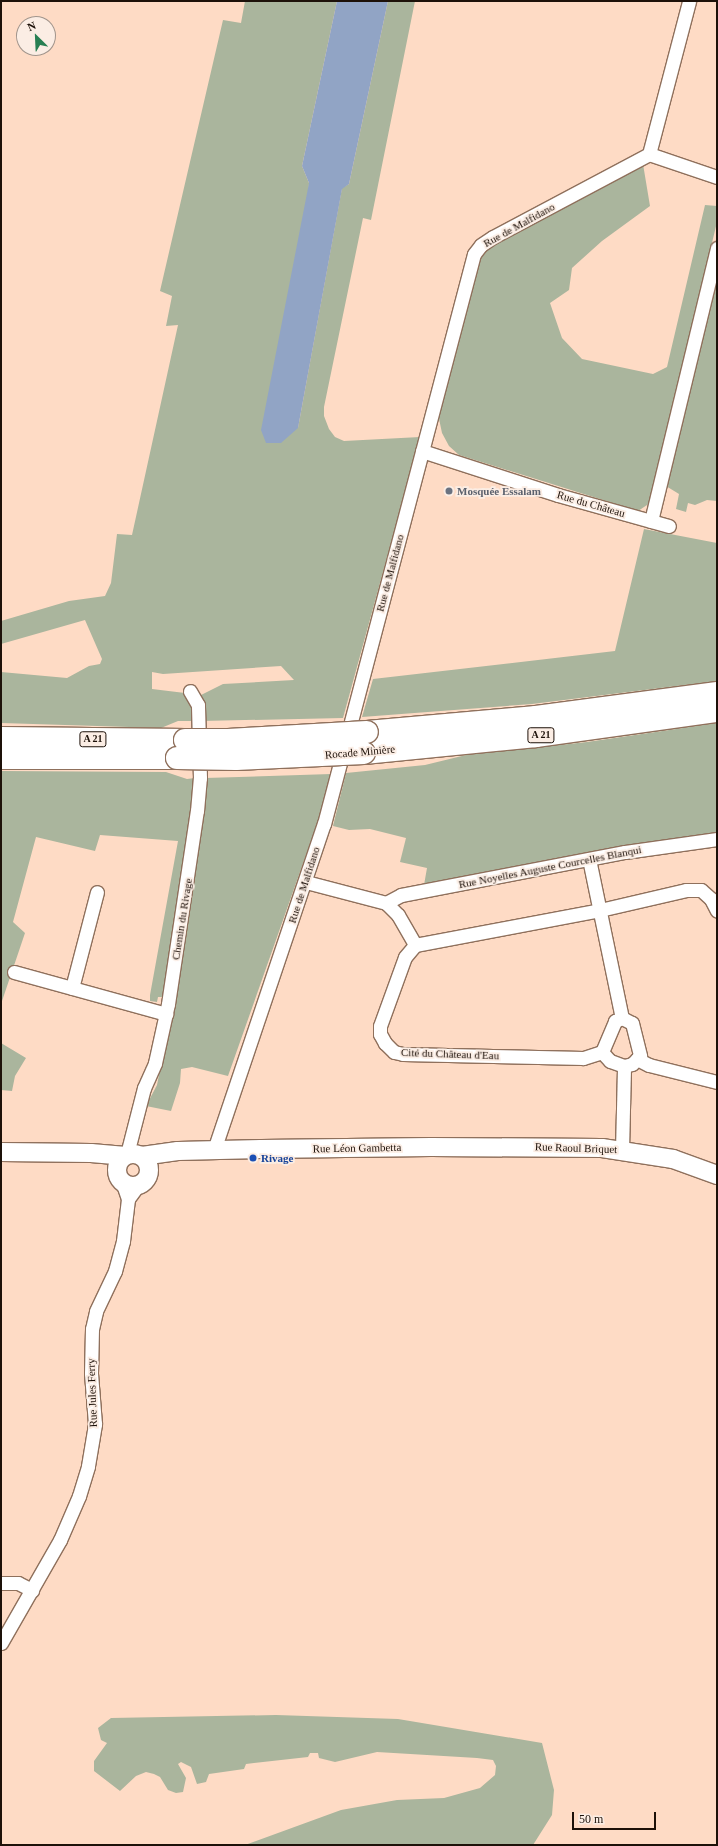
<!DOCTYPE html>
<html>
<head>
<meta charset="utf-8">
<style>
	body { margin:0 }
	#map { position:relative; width:718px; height:1846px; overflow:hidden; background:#fedbc5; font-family:"Times New Roman",serif }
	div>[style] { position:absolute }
	.green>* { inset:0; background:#aab59d }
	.water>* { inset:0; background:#91a4c5 }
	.roads { filter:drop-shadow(1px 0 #8f705c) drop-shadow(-1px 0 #8f705c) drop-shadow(0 1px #8f705c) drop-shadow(0 -1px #8f705c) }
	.minor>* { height:13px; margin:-6.5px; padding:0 6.5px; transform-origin:6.5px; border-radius:6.5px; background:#fff }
	.secondary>* { height:18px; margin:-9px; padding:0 9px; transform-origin:9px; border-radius:9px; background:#fff }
	.secondary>.ring { margin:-9px; padding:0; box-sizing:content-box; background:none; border:18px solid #fff; border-radius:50% }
	.motorway>* { height:22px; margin:-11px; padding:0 11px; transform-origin:11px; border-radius:11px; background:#fff }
	.bridges { filter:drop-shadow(1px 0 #8f705c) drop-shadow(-1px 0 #8f705c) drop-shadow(0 1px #8f705c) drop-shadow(0 -1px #8f705c) }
	.motorway-bridge>* { height:22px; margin:-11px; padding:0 11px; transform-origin:11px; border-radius:11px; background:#fff }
	.dots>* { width:11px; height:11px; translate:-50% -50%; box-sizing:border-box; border:2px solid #fbede4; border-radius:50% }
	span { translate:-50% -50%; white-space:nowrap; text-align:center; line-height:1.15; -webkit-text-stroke:3.5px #fbede4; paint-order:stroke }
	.shield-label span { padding:1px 3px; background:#fbede4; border:1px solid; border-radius:3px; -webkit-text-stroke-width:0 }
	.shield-label { font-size:10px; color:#1d1109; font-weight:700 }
	.street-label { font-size:11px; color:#1d1109 }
	.worship-label { font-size:11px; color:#5b616d; font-weight:700 }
	.left { translate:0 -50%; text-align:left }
	.transit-label { font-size:11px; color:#164399; font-weight:700 }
	.frame { position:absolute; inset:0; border:2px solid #1d1109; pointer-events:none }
	.north { position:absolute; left:16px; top:16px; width:40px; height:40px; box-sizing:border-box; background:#fbede4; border:1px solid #a2958c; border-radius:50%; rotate:336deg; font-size:11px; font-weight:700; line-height:16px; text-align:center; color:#1d1109 }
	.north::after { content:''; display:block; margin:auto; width:14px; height:18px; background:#287f52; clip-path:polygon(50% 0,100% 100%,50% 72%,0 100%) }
	.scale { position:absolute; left:572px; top:1812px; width:84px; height:18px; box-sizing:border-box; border:2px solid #1d1109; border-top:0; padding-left:5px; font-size:12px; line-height:14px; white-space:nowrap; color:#1d1109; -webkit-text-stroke:3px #fbede4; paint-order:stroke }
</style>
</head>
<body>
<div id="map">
	<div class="green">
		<i style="clip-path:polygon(245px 1px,337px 1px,302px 166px,309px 183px,298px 428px,342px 188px,349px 184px,388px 1px,415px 1px,371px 220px,363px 218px,324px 407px,324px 416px,329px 429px,335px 437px,344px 441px,420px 437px,343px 718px,201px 721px,201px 695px,223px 684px,294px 680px,281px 666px,163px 674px,152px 672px,152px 689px,185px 693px,191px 698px,196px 721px,178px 721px,161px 728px,1px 723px,1px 672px,67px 678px,89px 666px,100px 664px,102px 659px,85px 620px,1px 644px,1px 621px,69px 601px,105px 596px,111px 583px,117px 534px,132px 535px,178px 325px,166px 326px,172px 296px,160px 291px,223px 20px,241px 23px)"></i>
		<i style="clip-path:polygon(643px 164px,650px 206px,602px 241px,572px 268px,569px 290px,550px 303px,562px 338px,582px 359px,653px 374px,667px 367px,705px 205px,717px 206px,717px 222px,650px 503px,638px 511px,459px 455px,449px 446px,442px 433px,438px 414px,478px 262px,485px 251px,496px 241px)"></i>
		<i style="clip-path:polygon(717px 271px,717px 501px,707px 500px,695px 505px,688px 503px,686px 512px,676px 509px,679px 494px,666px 486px)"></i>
		<i style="clip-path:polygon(644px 529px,717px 543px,717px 681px,532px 704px,362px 717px,373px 679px,615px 651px)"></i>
		<i style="clip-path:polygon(717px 723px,717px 834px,623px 847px,424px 885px,427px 868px,400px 862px,406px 838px,370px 829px,349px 830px,333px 826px,346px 773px,425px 765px,466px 755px,587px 742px)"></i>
		<i style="clip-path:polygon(1px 771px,166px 772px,187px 779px,195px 778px,163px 997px,158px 997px,157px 1002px,150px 1001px,150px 995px,178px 841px,100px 835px,95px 851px,36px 837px,13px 922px,25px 933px,1px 1004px)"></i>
		<i style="clip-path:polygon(331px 774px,318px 821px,228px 1076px,192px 1067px,181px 1069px,180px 1083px,171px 1111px,146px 1106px,157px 1085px,173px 1004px,205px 778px)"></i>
		<i style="clip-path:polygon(1px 1043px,26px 1058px,15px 1076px,12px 1091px,1px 1090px)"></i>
		<i style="clip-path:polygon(276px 1715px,398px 1719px,542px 1743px,554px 1790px,552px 1815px,533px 1845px,245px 1845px,341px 1810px,397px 1800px,444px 1798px,480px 1788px,495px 1775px,496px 1766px,493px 1760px,477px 1758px,377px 1752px,335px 1762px,319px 1758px,318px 1753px,310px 1753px,308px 1757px,246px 1764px,244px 1769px,209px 1774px,206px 1782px,197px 1784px,191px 1767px,181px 1762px,178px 1764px,186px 1778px,183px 1792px,176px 1793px,168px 1790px,160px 1777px,154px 1774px,146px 1772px,136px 1776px,120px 1791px,94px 1771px,94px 1761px,107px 1743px,101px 1740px,98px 1728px,111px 1718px)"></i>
	</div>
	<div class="water">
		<i style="clip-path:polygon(337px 1px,388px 1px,349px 184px,342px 189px,298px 428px,281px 443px,266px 443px,261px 430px,309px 183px,302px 166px)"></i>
	</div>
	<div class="roads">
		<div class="minor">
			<i style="left:649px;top:154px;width:158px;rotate:-75.3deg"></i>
			<i style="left:422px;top:451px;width:143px;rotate:17.9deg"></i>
			<i style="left:558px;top:495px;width:115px;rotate:15.6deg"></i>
			<i style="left:651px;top:521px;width:281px;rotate:-76.4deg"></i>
			<i style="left:589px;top:859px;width:162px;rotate:78.3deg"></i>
			<i style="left:306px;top:882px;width:83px;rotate:14.7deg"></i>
			<i style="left:386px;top:903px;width:17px;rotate:45deg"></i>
			<i style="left:398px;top:915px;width:34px;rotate:60deg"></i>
			<i style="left:386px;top:903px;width:17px;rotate:-28deg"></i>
			<i style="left:401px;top:895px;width:228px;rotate:-10.9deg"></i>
			<i style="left:625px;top:852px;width:93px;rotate:-8deg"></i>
			<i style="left:14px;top:972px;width:158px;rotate:15.4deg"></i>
			<i style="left:72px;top:988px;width:99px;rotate:-75.4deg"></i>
			<i style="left:622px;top:1018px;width:11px;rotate:27deg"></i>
			<i style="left:632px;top:1023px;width:34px;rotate:76deg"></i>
			<i style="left:640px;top:1056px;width:11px;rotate:135deg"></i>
			<i style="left:632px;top:1064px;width:8px;rotate:166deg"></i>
			<i style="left:624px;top:1066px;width:15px;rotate:-160deg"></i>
			<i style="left:610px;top:1061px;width:12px;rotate:-132deg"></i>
			<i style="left:602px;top:1052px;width:34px;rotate:-67deg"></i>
			<i style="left:615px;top:1021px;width:8px;rotate:-23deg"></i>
			<i style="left:602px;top:1052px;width:20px;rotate:162deg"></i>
			<i style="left:583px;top:1058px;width:180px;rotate:-178.7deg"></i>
			<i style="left:403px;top:1054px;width:9px;rotate:-167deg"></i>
			<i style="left:394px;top:1052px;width:13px;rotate:-135deg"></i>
			<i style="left:385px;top:1043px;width:10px;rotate:-119deg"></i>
			<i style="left:380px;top:1034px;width:8px;rotate:-90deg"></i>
			<i style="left:380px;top:1026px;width:73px;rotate:-70.1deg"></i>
			<i style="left:405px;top:957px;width:16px;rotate:-50deg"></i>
			<i style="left:415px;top:945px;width:188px;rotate:-10.7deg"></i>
			<i style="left:600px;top:910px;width:88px;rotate:-13.1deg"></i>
			<i style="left:686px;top:890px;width:15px"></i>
			<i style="left:701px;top:890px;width:13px;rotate:42deg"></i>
			<i style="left:711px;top:899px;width:13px;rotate:63deg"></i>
			<i style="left:637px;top:1059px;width:13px;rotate:27deg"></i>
			<i style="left:649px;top:1065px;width:70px;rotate:14deg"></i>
			<i style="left:214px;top:1150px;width:344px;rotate:-71.4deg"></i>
			<i style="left:324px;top:824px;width:589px;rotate:-75.26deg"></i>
			<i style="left:474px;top:254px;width:11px;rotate:-52deg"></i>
			<i style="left:481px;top:245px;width:14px;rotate:-34deg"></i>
			<i style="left:493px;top:237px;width:177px;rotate:-28deg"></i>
			<i style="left:649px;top:154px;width:72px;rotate:18.7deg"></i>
			<i style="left:622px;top:1150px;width:84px;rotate:-88.6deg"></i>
			<i style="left:127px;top:1154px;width:68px;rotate:-75.6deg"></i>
			<i style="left:144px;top:1088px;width:27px;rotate:-66deg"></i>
			<i style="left:155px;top:1063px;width:60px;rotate:-77.6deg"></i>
			<i style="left:168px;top:1004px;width:195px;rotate:-81.5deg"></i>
			<i style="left:197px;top:811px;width:33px;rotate:-85deg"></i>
			<i style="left:200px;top:778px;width:73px;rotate:-91.6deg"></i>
			<i style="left:198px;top:705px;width:16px;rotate:-120deg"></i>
			<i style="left:128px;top:1199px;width:19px;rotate:-54deg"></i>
			<i style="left:1px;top:1583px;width:17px"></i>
			<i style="left:18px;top:1583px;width:16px;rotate:27deg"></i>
			<i style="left:1px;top:1643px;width:119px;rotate:-60.2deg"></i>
			<i style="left:60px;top:1540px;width:48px;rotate:-66.6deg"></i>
			<i style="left:79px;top:1496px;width:31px;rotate:-73deg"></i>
			<i style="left:88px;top:1466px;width:43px;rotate:-80.5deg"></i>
			<i style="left:95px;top:1424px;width:51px;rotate:-94.5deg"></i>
			<i style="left:91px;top:1373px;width:44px;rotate:-88.7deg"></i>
			<i style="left:92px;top:1329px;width:18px;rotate:-77deg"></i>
			<i style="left:96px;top:1311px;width:44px;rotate:-64.6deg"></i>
			<i style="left:115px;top:1271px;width:31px;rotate:-75deg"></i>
			<i style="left:123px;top:1241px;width:42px;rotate:-83.2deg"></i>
			<i style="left:128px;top:1199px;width:18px;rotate:-109deg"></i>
		</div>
		<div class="secondary">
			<i style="left:1px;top:1152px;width:90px;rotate:0.6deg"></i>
			<i style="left:91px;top:1153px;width:32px;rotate:5deg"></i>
			<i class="ring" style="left:117px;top:1154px;width:14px;height:14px"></i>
			<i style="left:142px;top:1156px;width:36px;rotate:-8deg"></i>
			<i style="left:178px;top:1151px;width:83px;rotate:-1.4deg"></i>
			<i style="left:261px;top:1149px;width:170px;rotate:-0.7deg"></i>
			<i style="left:431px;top:1147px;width:171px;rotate:0.3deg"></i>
			<i style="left:602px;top:1148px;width:72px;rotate:8.8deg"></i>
			<i style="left:673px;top:1159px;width:47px;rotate:20deg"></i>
		</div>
		<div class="motorway">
			<i style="left:367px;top:732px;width:170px;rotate:-5.1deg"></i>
			<i style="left:536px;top:717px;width:183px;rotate:-7.6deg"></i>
			<i style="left:1px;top:738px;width:184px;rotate:0.6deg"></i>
			<i style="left:364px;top:753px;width:173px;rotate:-5.6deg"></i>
			<i style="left:536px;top:736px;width:183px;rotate:-7.9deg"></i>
			<i style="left:1px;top:758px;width:176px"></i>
		</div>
	</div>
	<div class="bridges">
		<div class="motorway-bridge">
			<i style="left:185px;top:740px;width:43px"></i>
			<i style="left:228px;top:740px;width:139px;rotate:-3.3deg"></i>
			<i style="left:177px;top:758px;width:59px;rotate:1deg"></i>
			<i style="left:236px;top:759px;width:128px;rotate:-2.7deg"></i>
		</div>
	</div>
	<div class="dots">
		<i style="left:449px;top:491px;background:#6b7280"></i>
		<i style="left:253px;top:1158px;background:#1a4fb4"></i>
	</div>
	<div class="shield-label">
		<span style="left:541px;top:735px">A 21</span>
		<span style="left:93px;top:739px">A 21</span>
	</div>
	<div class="street-label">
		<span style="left:519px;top:225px;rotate:-29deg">Rue de Malfidano</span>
		<span style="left:591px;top:504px;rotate:16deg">Rue du Château</span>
		<span style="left:390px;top:573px;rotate:-75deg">Rue de Malfidano</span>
		<span style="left:360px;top:752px;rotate:-5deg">Rocade Minière</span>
		<span style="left:550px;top:867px;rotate:-11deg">Rue Noyelles Auguste Courcelles Blanqui</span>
		<span style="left:304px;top:885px;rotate:-72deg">Rue de Malfidano</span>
		<span style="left:182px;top:919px;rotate:-81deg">Chemin du Rivage</span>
		<span style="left:450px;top:1054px;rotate:2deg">Cité du Château d'Eau</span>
		<span style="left:357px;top:1148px;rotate:-1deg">Rue Léon Gambetta</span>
		<span style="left:576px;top:1148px;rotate:2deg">Rue Raoul Briquet</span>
		<span style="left:92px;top:1393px;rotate:-92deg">Rue Jules Ferry</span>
	</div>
	<div class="worship-label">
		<span class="left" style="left:457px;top:491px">Mosquée Essalam</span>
	</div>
	<div class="transit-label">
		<span class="left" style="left:261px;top:1158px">Rivage</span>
	</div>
	<div class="frame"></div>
	<div class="north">N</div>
	<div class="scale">50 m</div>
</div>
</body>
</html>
